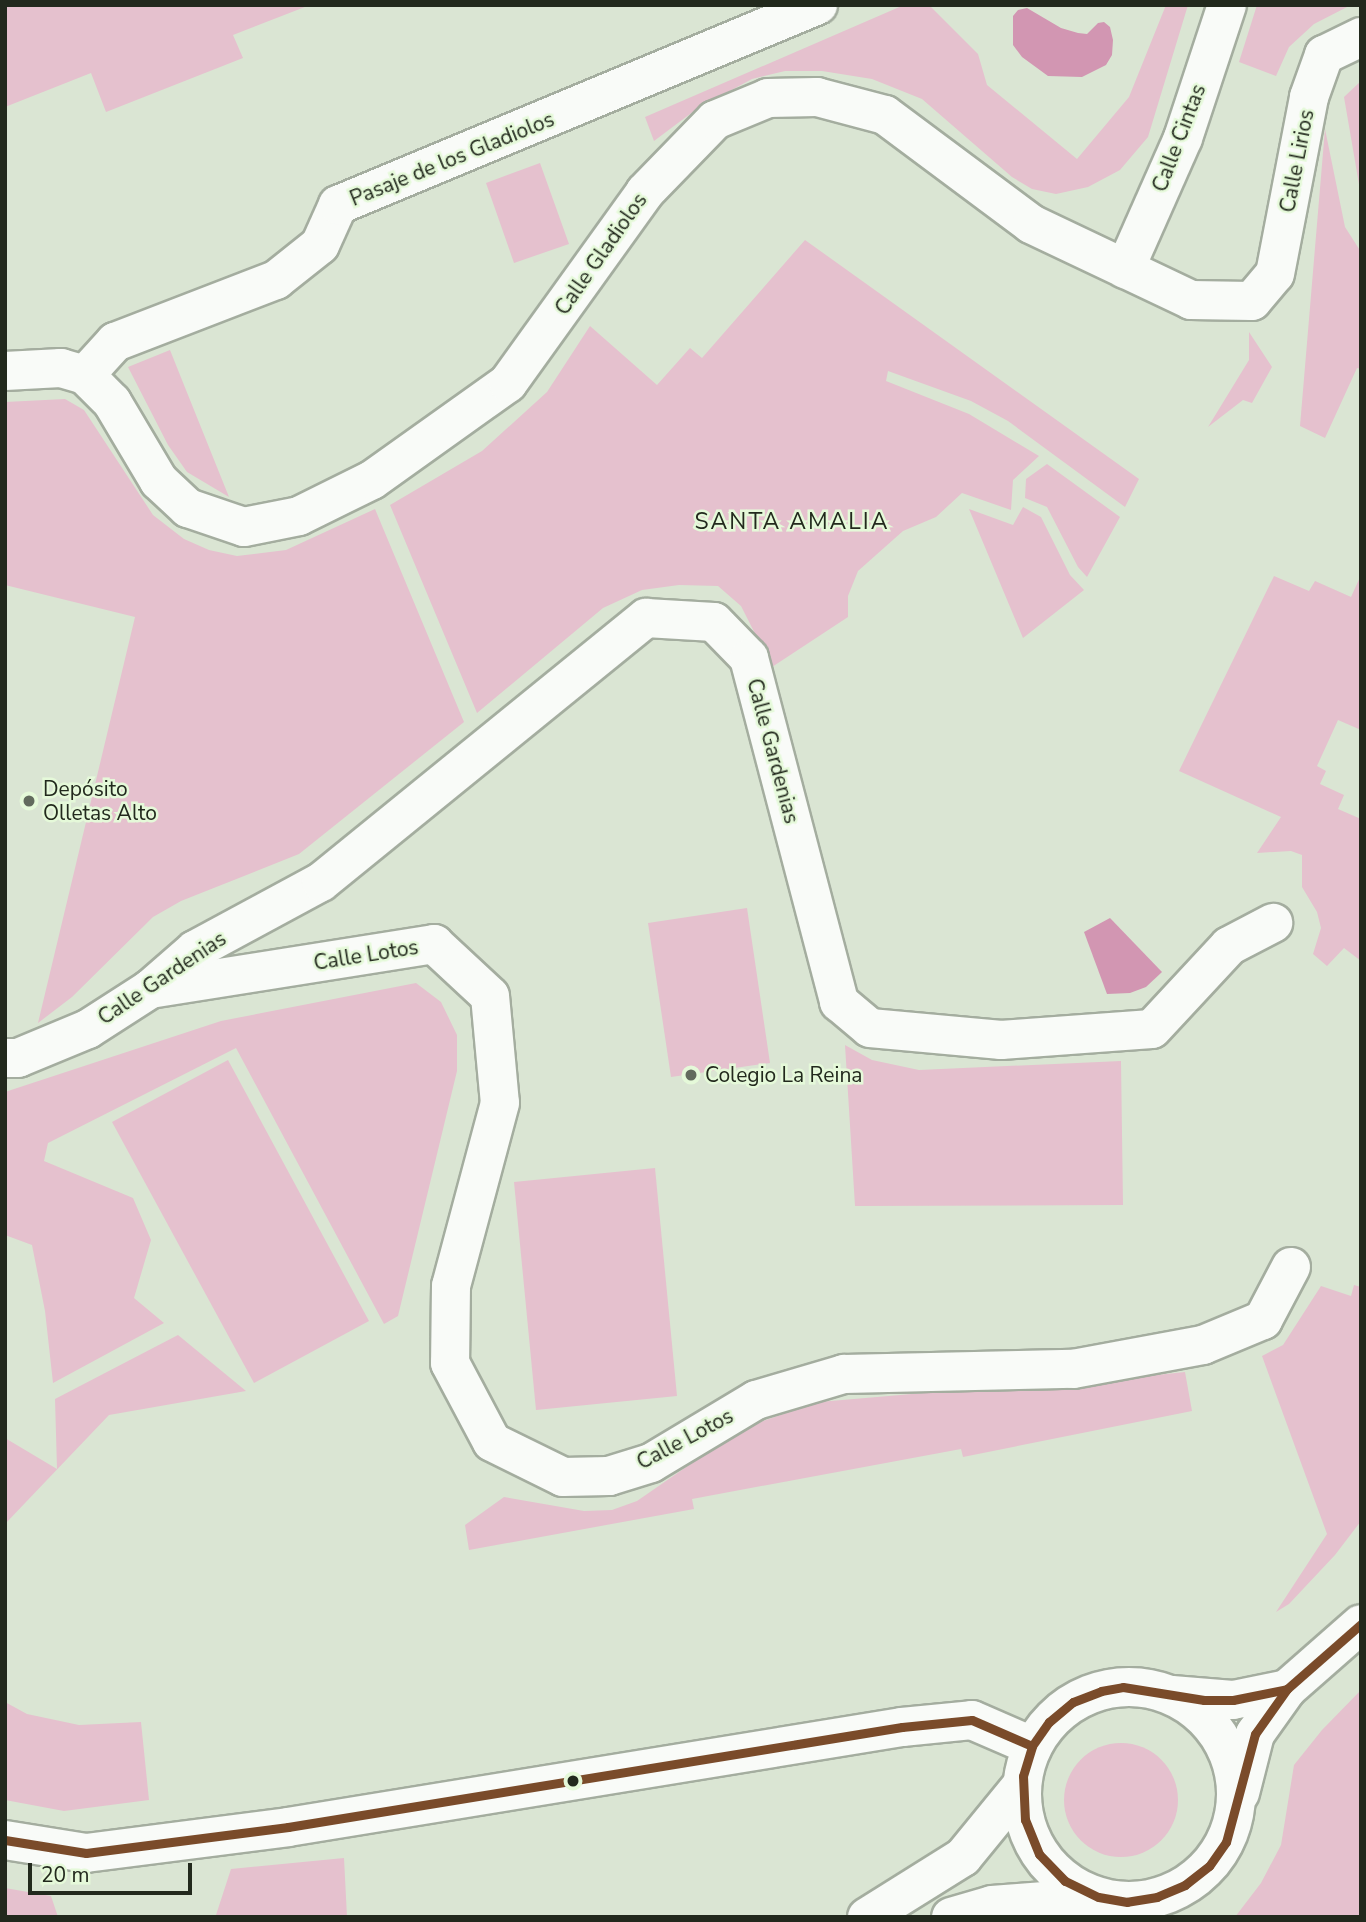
<!DOCTYPE html>
<html>
<head>
<meta charset="utf-8">
<style>
	body { margin:0 }
	#map { position:relative; width:1366px; height:1922px; overflow:hidden; background:#dae5d3; font-family:"Nunito Sans",sans-serif }
	div>[style] { position:absolute }
	.green>* { inset:0; background:#e5c1ce }
	.round { border-radius:50% }
	.water>* { inset:0; background:#d296b2 }
	.roads { filter:drop-shadow(2px 0 #a4ad9f) drop-shadow(-2px 0 #a4ad9f) drop-shadow(0 2px #a4ad9f) drop-shadow(0 -2px #a4ad9f) }
	.minor>* { height:38px; margin:-19px; padding:0 19px; transform-origin:19px; border-radius:19px; background:#f9fbf8 }
	.major>* { height:38px; margin:-19px; padding:0 19px; transform-origin:19px; border-radius:19px; background:#f9fbf8 }
	.major>.ring { margin:-19px; padding:0; box-sizing:content-box; background:none; border:38px solid #f9fbf8; border-radius:50% }
	.bus-1>* { height:9px; margin:-4.5px; padding:0 4.5px; transform-origin:4.5px; border-radius:4.5px; background:#7a4b2a }
	.dots>* { width:19px; height:19px; translate:-50% -50%; box-sizing:border-box; border:4px solid #e5f9d9; border-radius:50% }
	span { translate:-50% -50%; white-space:nowrap; text-align:center; line-height:1.15; -webkit-text-stroke:5px #e5f9d9; paint-order:stroke }
	.street-label { font-size:21px; color:#22291d }
	.poi-label { font-size:21px; color:#22291d }
	.left { translate:0 -50%; text-align:left }
	.neighbourhood-label { font-size:23px; color:#22291d; letter-spacing:2px }
	.frame { position:absolute; inset:0; border:7px solid #22291d; pointer-events:none }
	.scale { position:absolute; left:28px; top:1863px; width:164px; height:32px; box-sizing:border-box; border:4px solid #22291d; border-top:0; padding-left:9px; font-size:21px; line-height:24px; white-space:nowrap; color:#22291d; -webkit-text-stroke:5px #e5f9d9; paint-order:stroke }
</style>
</head>
<body>
<div id="map">
	<div class="green">
		<i style="clip-path:polygon(5px 5px,310px 5px,233px 35px,243px 58px,106px 112px,91px 73px,5px 107px)"></i>
		<i style="clip-path:polygon(904px 5px,929px 5px,978px 54px,987px 85px,1077px 159px,1129px 97px,1166px 5px,1188px 5px,1148px 137px,1120px 170px,1088px 187px,1056px 194px,1032px 189px,1012px 177px,922px 99px,872px 79px,822px 71px,785px 71px,752px 79px,698px 108px,654px 141px,645px 117px)"></i>
		<i style="clip-path:polygon(1257px 5px,1351px 5px,1314px 24px,1289px 47px,1276px 76px,1239px 62px)"></i>
		<i style="clip-path:polygon(1361px 81px,1361px 196px,1344px 97px)"></i>
		<i style="clip-path:polygon(1325px 129px,1345px 227px,1361px 252px,1361px 369px,1357px 368px,1325px 438px,1300px 426px)"></i>
		<i style="clip-path:polygon(540px 163px,569px 244px,514px 263px,486px 183px)"></i>
		<i style="clip-path:polygon(805px 240px,1139px 479px,1125px 507px,1008px 421px,971px 401px,888px 371px,886px 381px,969px 414px,1039px 456px,1013px 480px,1011px 510px,962px 493px,936px 517px,903px 531px,858px 571px,848px 596px,848px 617px,772px 667px,741px 606px,718px 586px,679px 585px,642px 590px,603px 608px,477px 713px,390px 505px,482px 451px,547px 392px,590px 326px,657px 385px,690px 348px,702px 358px)"></i>
		<i style="clip-path:polygon(1249px 332px,1272px 367px,1252px 403px,1243px 400px,1208px 427px,1249px 360px)"></i>
		<i style="clip-path:polygon(170px 350px,186px 390px,229px 497px,187px 472px,168px 445px,128px 367px)"></i>
		<i style="clip-path:polygon(65px 399px,84px 410px,153px 515px,184px 539px,209px 550px,237px 556px,286px 550px,375px 509px,464px 722px,299px 854px,181px 901px,153px 917px,72px 997px,38px 1023px,135px 617px,5px 585px,5px 402px)"></i>
		<i style="clip-path:polygon(1047px 464px,1120px 517px,1087px 577px,1078px 567px,1047px 507px,1025px 498px,1026px 479px)"></i>
		<i style="clip-path:polygon(1023px 507px,1041px 517px,1070px 575px,1084px 590px,1023px 638px,969px 509px,1013px 525px)"></i>
		<i style="clip-path:polygon(1361px 575px,1361px 730px,1338px 720px,1317px 766px,1326px 771px,1320px 784px,1344px 795px,1338px 809px,1361px 819px,1361px 961px,1344px 948px,1327px 966px,1313px 954px,1321px 928px,1317px 912px,1302px 887px,1302px 855px,1291px 851px,1257px 853px,1281px 817px,1179px 771px,1274px 576px,1309px 591px,1315px 581px,1351px 597px)"></i>
		<i style="clip-path:polygon(747px 908px,770px 1063px,671px 1077px,648px 923px)"></i>
		<i style="clip-path:polygon(416px 983px,441px 1002px,457px 1035px,457px 1071px,398px 1316px,384px 1324px,236px 1048px,48px 1143px,44px 1161px,133px 1198px,151px 1240px,134px 1298px,164px 1323px,53px 1383px,45px 1311px,32px 1245px,5px 1235px,5px 1092px,221px 1021px)"></i>
		<i style="clip-path:polygon(845px 1045px,872px 1060px,919px 1070px,1121px 1061px,1123px 1205px,855px 1206px)"></i>
		<i style="clip-path:polygon(228px 1060px,369px 1321px,254px 1383px,112px 1122px)"></i>
		<i style="clip-path:polygon(655px 1168px,677px 1396px,536px 1410px,514px 1182px)"></i>
		<i style="clip-path:polygon(1354px 1285px,1361px 1287px,1361px 1521px,1335px 1555px,1289px 1604px,1276px 1612px,1327px 1534px,1262px 1356px,1283px 1345px,1321px 1286px,1351px 1296px)"></i>
		<i style="clip-path:polygon(178px 1335px,246px 1391px,109px 1415px,5px 1524px,5px 1438px,57px 1469px,55px 1399px)"></i>
		<i style="clip-path:polygon(1185px 1372px,1192px 1411px,963px 1457px,961px 1449px,692px 1499px,694px 1509px,469px 1550px,465px 1525px,504px 1497px,584px 1511px,612px 1510px,637px 1501px,721px 1443px,763px 1421px,819px 1402px,970px 1389px,1062px 1385px)"></i>
		<i style="clip-path:polygon(1361px 1690px,1361px 1917px,1235px 1917px,1261px 1883px,1281px 1845px,1294px 1765px,1322px 1730px)"></i>
		<i style="clip-path:polygon(5px 1702px,27px 1714px,79px 1725px,141px 1722px,149px 1800px,64px 1811px,5px 1800px)"></i>
		<i class="round" style="left:1064px;top:1743px;width:114px;height:114px"></i>
		<i style="clip-path:polygon(344px 1858px,347px 1917px,209px 1917px,216px 1915px,231px 1869px)"></i>
		<i style="clip-path:polygon(5px 1888px,51px 1896px,58px 1917px,5px 1917px)"></i>
	</div>
	<div class="water">
		<i style="clip-path:polygon(1027px 8px,1061px 28px,1078px 33px,1087px 34px,1098px 23px,1104px 22px,1110px 27px,1113px 40px,1112px 55px,1106px 65px,1082px 77px,1048px 76px,1022px 57px,1013px 45px,1013px 16px,1018px 10px)"></i>
		<i style="clip-path:polygon(1110px 918px,1162px 972px,1146px 987px,1130px 993px,1107px 994px,1084px 932px)"></i>
	</div>
	<div class="roads">
		<div class="minor">
			<i style="left:1125px;top:269px;width:143px;rotate:-66.1deg"></i>
			<i style="left:1183px;top:138px;width:140px;rotate:-71.7deg"></i>
			<i style="left:5px;top:371px;width:56px;rotate:-3.1deg"></i>
			<i style="left:61px;top:368px;width:25px;rotate:16deg"></i>
			<i style="left:85px;top:375px;width:38px;rotate:45deg"></i>
			<i style="left:112px;top:402px;width:92px;rotate:59.3deg"></i>
			<i style="left:159px;top:481px;width:40px;rotate:43deg"></i>
			<i style="left:188px;top:508px;width:59px;rotate:18.7deg"></i>
			<i style="left:244px;top:527px;width:56px;rotate:-11.3deg"></i>
			<i style="left:299px;top:516px;width:81px;rotate:-26.3deg"></i>
			<i style="left:372px;top:480px;width:167px;rotate:-35.5deg"></i>
			<i style="left:508px;top:383px;width:235px;rotate:-54.3deg"></i>
			<i style="left:645px;top:192px;width:100px;rotate:-45.8deg"></i>
			<i style="left:715px;top:120px;width:57px;rotate:-22.5deg"></i>
			<i style="left:768px;top:98px;width:49px;rotate:-1.2deg"></i>
			<i style="left:817px;top:97px;width:70px;rotate:14.8deg"></i>
			<i style="left:885px;top:115px;width:182px;rotate:36.7deg"></i>
			<i style="left:1031px;top:224px;width:177px;rotate:25.4deg"></i>
			<i style="left:1191px;top:300px;width:61px;rotate:0.9deg"></i>
			<i style="left:1252px;top:301px;width:35px;rotate:-50deg"></i>
			<i style="left:1275px;top:274px;width:180px;rotate:-79.1deg"></i>
			<i style="left:1309px;top:97px;width:45px;rotate:-70.3deg"></i>
			<i style="left:1324px;top:55px;width:41px;rotate:-25.9deg"></i>
			<i style="left:85px;top:375px;width:45px;rotate:-47.7deg"></i>
			<i style="left:115px;top:342px;width:173px;rotate:-21.1deg"></i>
			<i style="left:276px;top:280px;width:56px;rotate:-38.5deg"></i>
			<i style="left:320px;top:245px;width:44px;rotate:-65.8deg"></i>
			<i style="left:338px;top:205px;width:520px;rotate:-22.62deg"></i>
			<i style="left:150px;top:989px;width:288px;rotate:-9deg"></i>
			<i style="left:434px;top:944px;width:76px;rotate:42.9deg"></i>
			<i style="left:490px;top:996px;width:107px;rotate:84.7deg"></i>
			<i style="left:500px;top:1103px;width:189px;rotate:105deg"></i>
			<i style="left:451px;top:1286px;width:77px;rotate:90.7deg"></i>
			<i style="left:450px;top:1363px;width:89px;rotate:62deg"></i>
			<i style="left:492px;top:1442px;width:79px;rotate:26.2deg"></i>
			<i style="left:563px;top:1477px;width:46px;rotate:-1.2deg"></i>
			<i style="left:609px;top:1476px;width:44px;rotate:-17.2deg"></i>
			<i style="left:651px;top:1463px;width:122px;rotate:-31deg"></i>
			<i style="left:756px;top:1400px;width:92px;rotate:-16.5deg"></i>
			<i style="left:844px;top:1374px;width:229px;rotate:-1.3deg"></i>
			<i style="left:1073px;top:1369px;width:132px;rotate:-10.5deg"></i>
			<i style="left:1203px;top:1345px;width:65px;rotate:-22.6deg"></i>
			<i style="left:1263px;top:1320px;width:60px;rotate:-62.2deg"></i>
			<i style="left:5px;top:1058px;width:13px"></i>
			<i style="left:18px;top:1058px;width:76px;rotate:-22.5deg"></i>
			<i style="left:88px;top:1029px;width:74px;rotate:-32.8deg"></i>
			<i style="left:150px;top:989px;width:60px;rotate:-40.9deg"></i>
			<i style="left:195px;top:950px;width:143px;rotate:-28.4deg"></i>
			<i style="left:321px;top:882px;width:419px;rotate:-39.1deg"></i>
			<i style="left:646px;top:618px;width:68px;rotate:3.4deg"></i>
			<i style="left:714px;top:622px;width:50px;rotate:45.8deg"></i>
			<i style="left:749px;top:658px;width:356px;rotate:75.3deg"></i>
			<i style="left:839px;top:1002px;width:40px;rotate:40deg"></i>
			<i style="left:870px;top:1028px;width:132px;rotate:5.2deg"></i>
			<i style="left:1001px;top:1040px;width:151px;rotate:-4.2deg"></i>
			<i style="left:1152px;top:1029px;width:113px;rotate:-47.1deg"></i>
			<i style="left:1229px;top:946px;width:50px;rotate:-27.6deg"></i>
			<i style="left:5px;top:1840px;width:82px;rotate:9.1deg"></i>
			<i style="left:86px;top:1853px;width:204px;rotate:-7.3deg"></i>
			<i style="left:288px;top:1827px;width:622px;rotate:-9.25deg"></i>
			<i style="left:902px;top:1727px;width:70px;rotate:-5.7deg"></i>
			<i style="left:972px;top:1720px;width:65px;rotate:23.4deg"></i>
		</div>
		<div class="major">
			<i class="ring" style="left:1022px;top:1687px;width:176px;height:176px"></i>
			<i style="left:1172px;top:1695px;width:61px;rotate:4.7deg"></i>
			<i style="left:1233px;top:1700px;width:55px;rotate:-11.5deg"></i>
			<i style="left:1240px;top:1793px;width:61px;rotate:-75.7deg"></i>
			<i style="left:1255px;top:1734px;width:55px;rotate:-54.6deg"></i>
			<i style="left:1287px;top:1689px;width:98px;rotate:-41.3deg"></i>
			<i style="left:867px;top:1917px;width:113px;rotate:-32deg"></i>
			<i style="left:963px;top:1857px;width:93px;rotate:-50.7deg"></i>
			<i style="left:951px;top:1917px;width:43px;rotate:-16.3deg"></i>
			<i style="left:992px;top:1905px;width:106px;rotate:-4.3deg"></i>
		</div>
	</div>
	<div class="bus-1">
		<i style="left:1123px;top:1687px;width:82px;rotate:9.1deg"></i>
		<i style="left:1204px;top:1700px;width:29px"></i>
		<i style="left:1233px;top:1700px;width:55px;rotate:-11.5deg"></i>
		<i style="left:1287px;top:1689px;width:55px;rotate:125.4deg"></i>
		<i style="left:1255px;top:1734px;width:112px;rotate:105deg"></i>
		<i style="left:1226px;top:1842px;width:29px;rotate:125deg"></i>
		<i style="left:1209px;top:1866px;width:31px;rotate:142deg"></i>
		<i style="left:1185px;top:1885px;width:30px;rotate:157deg"></i>
		<i style="left:1157px;top:1897px;width:30px;rotate:171deg"></i>
		<i style="left:1127px;top:1902px;width:29px;rotate:-170deg"></i>
		<i style="left:1098px;top:1897px;width:37px;rotate:-154deg"></i>
		<i style="left:1065px;top:1881px;width:37px;rotate:-134deg"></i>
		<i style="left:1039px;top:1854px;width:37px;rotate:-112deg"></i>
		<i style="left:1025px;top:1820px;width:44px;rotate:-92.6deg"></i>
		<i style="left:1023px;top:1776px;width:31px;rotate:-73deg"></i>
		<i style="left:1032px;top:1746px;width:29px;rotate:-55deg"></i>
		<i style="left:1049px;top:1722px;width:31px;rotate:-40deg"></i>
		<i style="left:1073px;top:1702px;width:30px;rotate:-21deg"></i>
		<i style="left:1101px;top:1691px;width:22px;rotate:-10deg"></i>
		<i style="left:1287px;top:1689px;width:98px;rotate:-41.3deg"></i>
		<i style="left:5px;top:1840px;width:82px;rotate:9.1deg"></i>
		<i style="left:86px;top:1853px;width:204px;rotate:-7.3deg"></i>
		<i style="left:288px;top:1827px;width:622px;rotate:-9.25deg"></i>
		<i style="left:902px;top:1727px;width:70px;rotate:-5.7deg"></i>
		<i style="left:972px;top:1720px;width:65px;rotate:23.4deg"></i>
	</div>
	<div class="dots">
		<i style="left:29px;top:801px;background:#626b5d"></i>
		<i style="left:691px;top:1075px;background:#626b5d"></i>
		<i style="left:573px;top:1781px;background:#22291d"></i>
	</div>
	<div class="street-label">
		<span style="left:1179px;top:138px;rotate:-69deg">Calle Cintas</span>
		<span style="left:452px;top:159px;rotate:-22deg">Pasaje de los Gladiolos</span>
		<span style="left:1297px;top:161px;rotate:-79deg">Calle Lirios</span>
		<span style="left:601px;top:254px;rotate:-55deg">Calle Gladiolos</span>
		<span style="left:773px;top:751px;rotate:75deg">Calle Gardenias</span>
		<span style="left:366px;top:955px;rotate:-9deg">Calle Lotos</span>
		<span style="left:162px;top:978px;rotate:-34deg">Calle Gardenias</span>
		<span style="left:685px;top:1439px;rotate:-28deg">Calle Lotos</span>
	</div>
	<div class="poi-label">
		<span class="left" style="left:43px;top:801px">Depósito<br>Olletas Alto</span>
		<span class="left" style="left:705px;top:1075px">Colegio La Reina</span>
	</div>
	<div class="neighbourhood-label">
		<span style="left:792px;top:522px">SANTA AMALIA</span>
	</div>
	<div class="frame"></div>
	<div class="scale">20 m</div>
</div>
</body>
</html>
